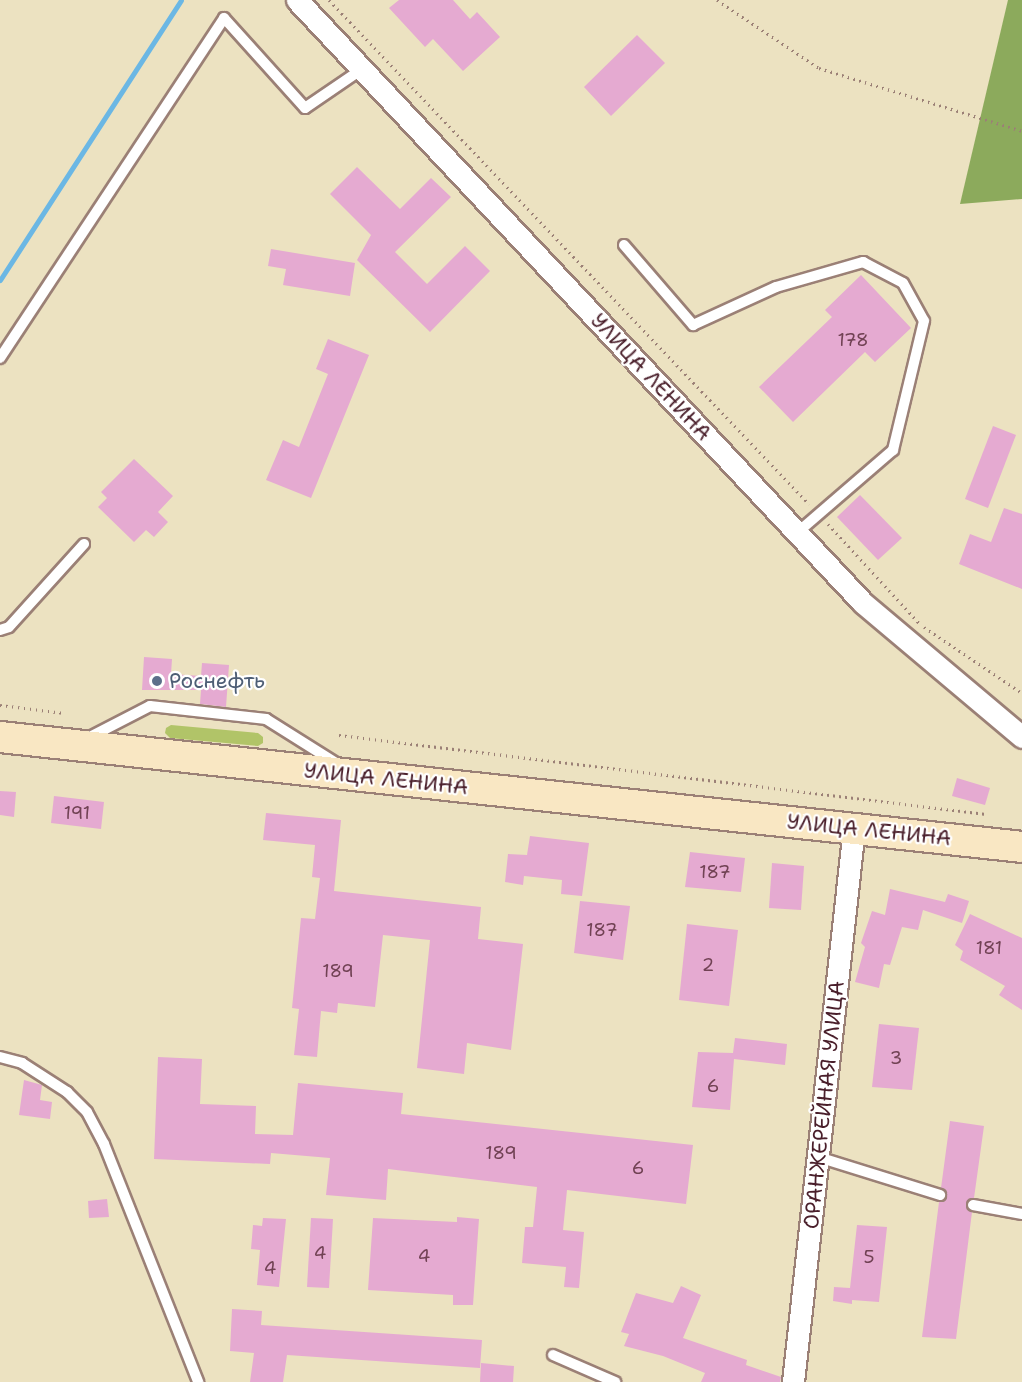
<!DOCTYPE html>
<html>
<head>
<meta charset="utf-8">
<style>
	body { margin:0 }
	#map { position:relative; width:1022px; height:1382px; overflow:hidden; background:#ece2c1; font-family:"Shantell Sans",sans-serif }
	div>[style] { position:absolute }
	.green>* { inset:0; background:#b1c468 }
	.forest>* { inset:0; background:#8caa5c }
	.stream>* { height:5px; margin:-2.5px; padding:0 2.5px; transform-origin:2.5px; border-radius:2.5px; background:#6bb7e4 }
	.building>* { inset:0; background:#e5aad1 }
	.path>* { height:3px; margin-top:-1.5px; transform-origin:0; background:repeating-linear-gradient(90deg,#9b8076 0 1.5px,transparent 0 6px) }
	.roads { filter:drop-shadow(2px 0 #9b8076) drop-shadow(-2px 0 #9b8076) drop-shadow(0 2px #9b8076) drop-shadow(0 -2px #9b8076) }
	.lane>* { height:10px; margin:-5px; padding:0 5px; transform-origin:5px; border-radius:5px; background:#fff }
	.street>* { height:21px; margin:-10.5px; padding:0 10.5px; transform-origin:10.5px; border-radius:10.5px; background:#fff }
	.secondary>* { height:30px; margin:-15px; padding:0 15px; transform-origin:15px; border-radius:15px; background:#f9e7c3 }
	.dots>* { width:16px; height:16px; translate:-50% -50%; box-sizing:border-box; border:3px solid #fff; border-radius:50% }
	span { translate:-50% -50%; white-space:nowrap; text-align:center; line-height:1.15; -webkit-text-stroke:4.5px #fff; paint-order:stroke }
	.number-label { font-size:18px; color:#714254 }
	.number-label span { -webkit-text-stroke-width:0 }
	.street-label { font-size:21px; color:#4a1f2b }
	.service-label { font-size:21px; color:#4e5e75 }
	.left { translate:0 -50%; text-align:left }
</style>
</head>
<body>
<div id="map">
	<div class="green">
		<i style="clip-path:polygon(171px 725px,258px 733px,263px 737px,263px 743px,258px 746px,170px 738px,165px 733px,166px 728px)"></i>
	</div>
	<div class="forest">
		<i style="clip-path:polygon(1008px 0,1022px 0,1022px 199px,960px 204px)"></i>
	</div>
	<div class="stream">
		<i style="left:0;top:280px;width:333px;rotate:-57.1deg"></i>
	</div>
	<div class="building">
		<i style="clip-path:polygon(399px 0,453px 0,470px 19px,477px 12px,500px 37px,463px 71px,433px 39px,425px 47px,389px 8px)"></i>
		<i style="clip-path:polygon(637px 35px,665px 63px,611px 116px,584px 87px)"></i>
		<i style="clip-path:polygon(357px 167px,400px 209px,431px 178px,451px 197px,395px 252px,427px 284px,465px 246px,490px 271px,430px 332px,357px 260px,371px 235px,330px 194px)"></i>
		<i style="clip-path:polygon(271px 249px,355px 263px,350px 296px,283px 285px,286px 269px,268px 266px)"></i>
		<i style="clip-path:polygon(861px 275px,911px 328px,875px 362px,865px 352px,793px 422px,759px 387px,832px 317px,825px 310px)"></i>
		<i style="clip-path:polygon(328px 339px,369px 355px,311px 498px,266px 480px,283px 440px,299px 447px,328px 374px,316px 369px)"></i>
		<i style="clip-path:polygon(993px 426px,1016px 435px,988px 508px,965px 499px)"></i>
		<i style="clip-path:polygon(134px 459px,173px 496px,158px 512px,168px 522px,154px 537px,146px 530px,134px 542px,98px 507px,107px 498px,101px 492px)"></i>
		<i style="clip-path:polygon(860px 495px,902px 538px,878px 560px,837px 517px)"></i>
		<i style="clip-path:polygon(1004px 508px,1022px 514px,1022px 589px,959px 564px,970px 534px,991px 542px)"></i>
		<i style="clip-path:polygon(144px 657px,172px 659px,171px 674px,201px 676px,202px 663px,229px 665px,226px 707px,200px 704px,201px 690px,142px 690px)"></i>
		<i style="clip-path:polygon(957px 778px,990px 788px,985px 805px,952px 796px)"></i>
		<i style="clip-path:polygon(0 791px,16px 792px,14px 817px,0 815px)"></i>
		<i style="clip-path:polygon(54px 796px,104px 802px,101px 829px,51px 823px)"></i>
		<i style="clip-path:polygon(266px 813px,341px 820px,334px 891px,481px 907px,478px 939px,523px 944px,511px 1050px,467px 1043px,464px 1074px,417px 1068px,430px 940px,383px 935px,375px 1007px,338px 1003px,337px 1013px,321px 1011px,317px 1057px,294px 1055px,299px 1009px,292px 1008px,301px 918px,315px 919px,320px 878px,312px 877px,315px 845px,263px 840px)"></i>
		<i style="clip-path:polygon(530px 836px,589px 843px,582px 896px,561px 894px,562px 880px,524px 876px,523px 885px,505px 882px,508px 854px,527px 855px)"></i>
		<i style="clip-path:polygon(690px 852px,745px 858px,741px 892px,685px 887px)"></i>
		<i style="clip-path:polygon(772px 863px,804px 866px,801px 910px,769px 908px)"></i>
		<i style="clip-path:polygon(890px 889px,945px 902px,948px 894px,969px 901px,962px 923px,923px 910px,918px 930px,902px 927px,890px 965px,884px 964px,879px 988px,855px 982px,865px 947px,861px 943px,872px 911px,885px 915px)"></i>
		<i style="clip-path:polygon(580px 901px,630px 906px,623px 960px,574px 953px)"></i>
		<i style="clip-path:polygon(970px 914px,1022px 938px,1022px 1010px,999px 995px,1005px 986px,960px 960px,963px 951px,955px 945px)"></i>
		<i style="clip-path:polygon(687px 924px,738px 930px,729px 1006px,679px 1000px)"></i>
		<i style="clip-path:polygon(879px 1024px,919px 1028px,912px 1090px,872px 1087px)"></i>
		<i style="clip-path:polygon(735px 1038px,787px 1044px,785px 1065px,734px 1059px,730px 1110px,692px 1107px,698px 1052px,733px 1053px)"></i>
		<i style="clip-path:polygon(158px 1057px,202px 1059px,200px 1104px,256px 1106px,255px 1134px,293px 1135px,298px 1083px,403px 1093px,401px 1114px,693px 1145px,686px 1204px,567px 1190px,563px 1230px,584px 1232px,579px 1288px,564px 1287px,566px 1267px,522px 1263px,525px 1227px,533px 1227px,537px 1187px,388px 1169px,386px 1200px,326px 1195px,330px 1158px,271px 1153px,270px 1164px,154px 1159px)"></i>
		<i style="clip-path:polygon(24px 1080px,42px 1085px,40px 1100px,52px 1102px,50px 1119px,19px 1115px)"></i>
		<i style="clip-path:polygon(950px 1121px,984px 1126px,974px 1198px,968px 1200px,966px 1204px,968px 1210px,972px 1212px,956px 1339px,922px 1337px,939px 1202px,947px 1197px,946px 1190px,941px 1188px)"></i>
		<i style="clip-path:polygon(107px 1199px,109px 1217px,89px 1218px,88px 1201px)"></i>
		<i style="clip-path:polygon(457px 1217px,479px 1219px,473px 1305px,453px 1305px,453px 1295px,368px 1290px,373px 1218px,457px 1222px)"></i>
		<i style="clip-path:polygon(263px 1218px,286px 1219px,279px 1287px,257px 1285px,260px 1250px,251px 1249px,253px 1225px,262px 1226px)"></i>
		<i style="clip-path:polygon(311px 1218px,333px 1219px,329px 1288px,307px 1287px)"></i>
		<i style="clip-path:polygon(857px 1225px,887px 1227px,879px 1302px,852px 1300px,852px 1304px,833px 1301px,834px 1287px,850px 1288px)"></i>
		<i style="clip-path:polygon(681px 1286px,701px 1295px,683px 1338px,747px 1360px,746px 1365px,781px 1377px,780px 1382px,701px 1382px,705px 1373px,663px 1356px,624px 1346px,629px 1334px,621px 1332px,636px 1293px,673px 1303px)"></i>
		<i style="clip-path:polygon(232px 1309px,262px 1311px,261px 1325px,482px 1340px,480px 1368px,287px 1355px,283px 1382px,250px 1382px,254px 1353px,230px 1351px)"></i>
		<i style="clip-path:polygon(481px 1363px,514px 1366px,513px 1382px,480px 1382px)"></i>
	</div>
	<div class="path">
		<i style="left:329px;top:0;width:696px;rotate:46.4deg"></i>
		<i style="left:717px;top:0;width:123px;rotate:33.7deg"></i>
		<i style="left:819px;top:68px;width:213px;rotate:17.2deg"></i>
		<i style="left:828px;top:524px;width:134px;rotate:47.4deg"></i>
		<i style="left:924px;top:627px;width:118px;rotate:34deg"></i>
		<i style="left:0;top:705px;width:65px;rotate:7deg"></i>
		<i style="left:339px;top:735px;width:652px;rotate:6.96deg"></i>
	</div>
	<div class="roads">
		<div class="lane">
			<i style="left:624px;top:245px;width:106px;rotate:49.2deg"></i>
			<i style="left:693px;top:325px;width:91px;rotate:-24.6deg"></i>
			<i style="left:776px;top:287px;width:91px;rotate:-16deg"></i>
			<i style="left:863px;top:262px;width:45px;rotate:27.7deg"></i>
			<i style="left:903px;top:283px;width:43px;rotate:61.1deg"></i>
			<i style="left:924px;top:321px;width:133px;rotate:103.5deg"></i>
			<i style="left:893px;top:450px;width:127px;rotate:139.2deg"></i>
			<i style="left:0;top:358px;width:407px;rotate:-56.6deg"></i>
			<i style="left:224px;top:18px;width:121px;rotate:48deg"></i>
			<i style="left:305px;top:108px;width:69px;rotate:-34.4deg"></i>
			<i style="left:0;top:630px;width:9px;rotate:-18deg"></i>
			<i style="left:9px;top:627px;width:112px;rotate:-47.9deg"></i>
			<i style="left:86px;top:739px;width:72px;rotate:-27.3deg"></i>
			<i style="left:150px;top:706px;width:117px;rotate:6.4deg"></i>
			<i style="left:266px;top:719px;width:86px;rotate:32.2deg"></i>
			<i style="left:0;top:1057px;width:23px;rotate:15deg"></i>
			<i style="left:22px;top:1063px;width:54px;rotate:32.8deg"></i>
			<i style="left:67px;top:1092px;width:28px;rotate:45deg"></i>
			<i style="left:87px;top:1112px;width:36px;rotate:62deg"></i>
			<i style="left:104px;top:1144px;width:256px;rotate:68.4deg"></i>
			<i style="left:818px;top:1157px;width:128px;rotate:17.3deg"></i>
			<i style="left:973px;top:1205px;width:50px;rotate:10.4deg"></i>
			<i style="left:553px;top:1355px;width:68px;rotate:23.5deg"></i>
		</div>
		<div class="street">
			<i style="left:297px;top:0;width:827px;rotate:46.81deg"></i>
			<i style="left:863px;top:603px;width:208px;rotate:40.1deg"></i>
			<i style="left:793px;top:1382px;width:557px;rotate:-83.72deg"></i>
		</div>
		<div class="secondary">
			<i style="left:0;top:737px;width:1028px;rotate:6.14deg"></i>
		</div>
	</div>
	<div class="dots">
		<i style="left:157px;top:681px;background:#5c6f8a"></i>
	</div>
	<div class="number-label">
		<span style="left:853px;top:340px">178</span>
		<span style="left:77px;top:813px">191</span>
		<span style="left:715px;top:872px">187</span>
		<span style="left:602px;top:930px">187</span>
		<span style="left:989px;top:948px">181</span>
		<span style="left:708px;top:965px">2</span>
		<span style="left:338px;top:971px">189</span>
		<span style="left:896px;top:1058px">3</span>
		<span style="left:713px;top:1086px">6</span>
		<span style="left:501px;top:1153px">189</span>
		<span style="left:638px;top:1168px">6</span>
		<span style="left:320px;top:1253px">4</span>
		<span style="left:424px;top:1256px">4</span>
		<span style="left:869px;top:1257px">5</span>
		<span style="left:270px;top:1268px">4</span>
	</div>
	<div class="street-label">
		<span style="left:651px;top:377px;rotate:47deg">УЛИЦА ЛЕНИНА</span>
		<span style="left:386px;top:779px;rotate:6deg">УЛИЦА ЛЕНИНА</span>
		<span style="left:869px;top:830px;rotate:6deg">УЛИЦА ЛЕНИНА</span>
		<span style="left:824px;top:1105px;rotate:-84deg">ОРАНЖЕРЕЙНАЯ УЛИЦА</span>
	</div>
	<div class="service-label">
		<span class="left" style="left:169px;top:681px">Роснефть</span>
	</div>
</div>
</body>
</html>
